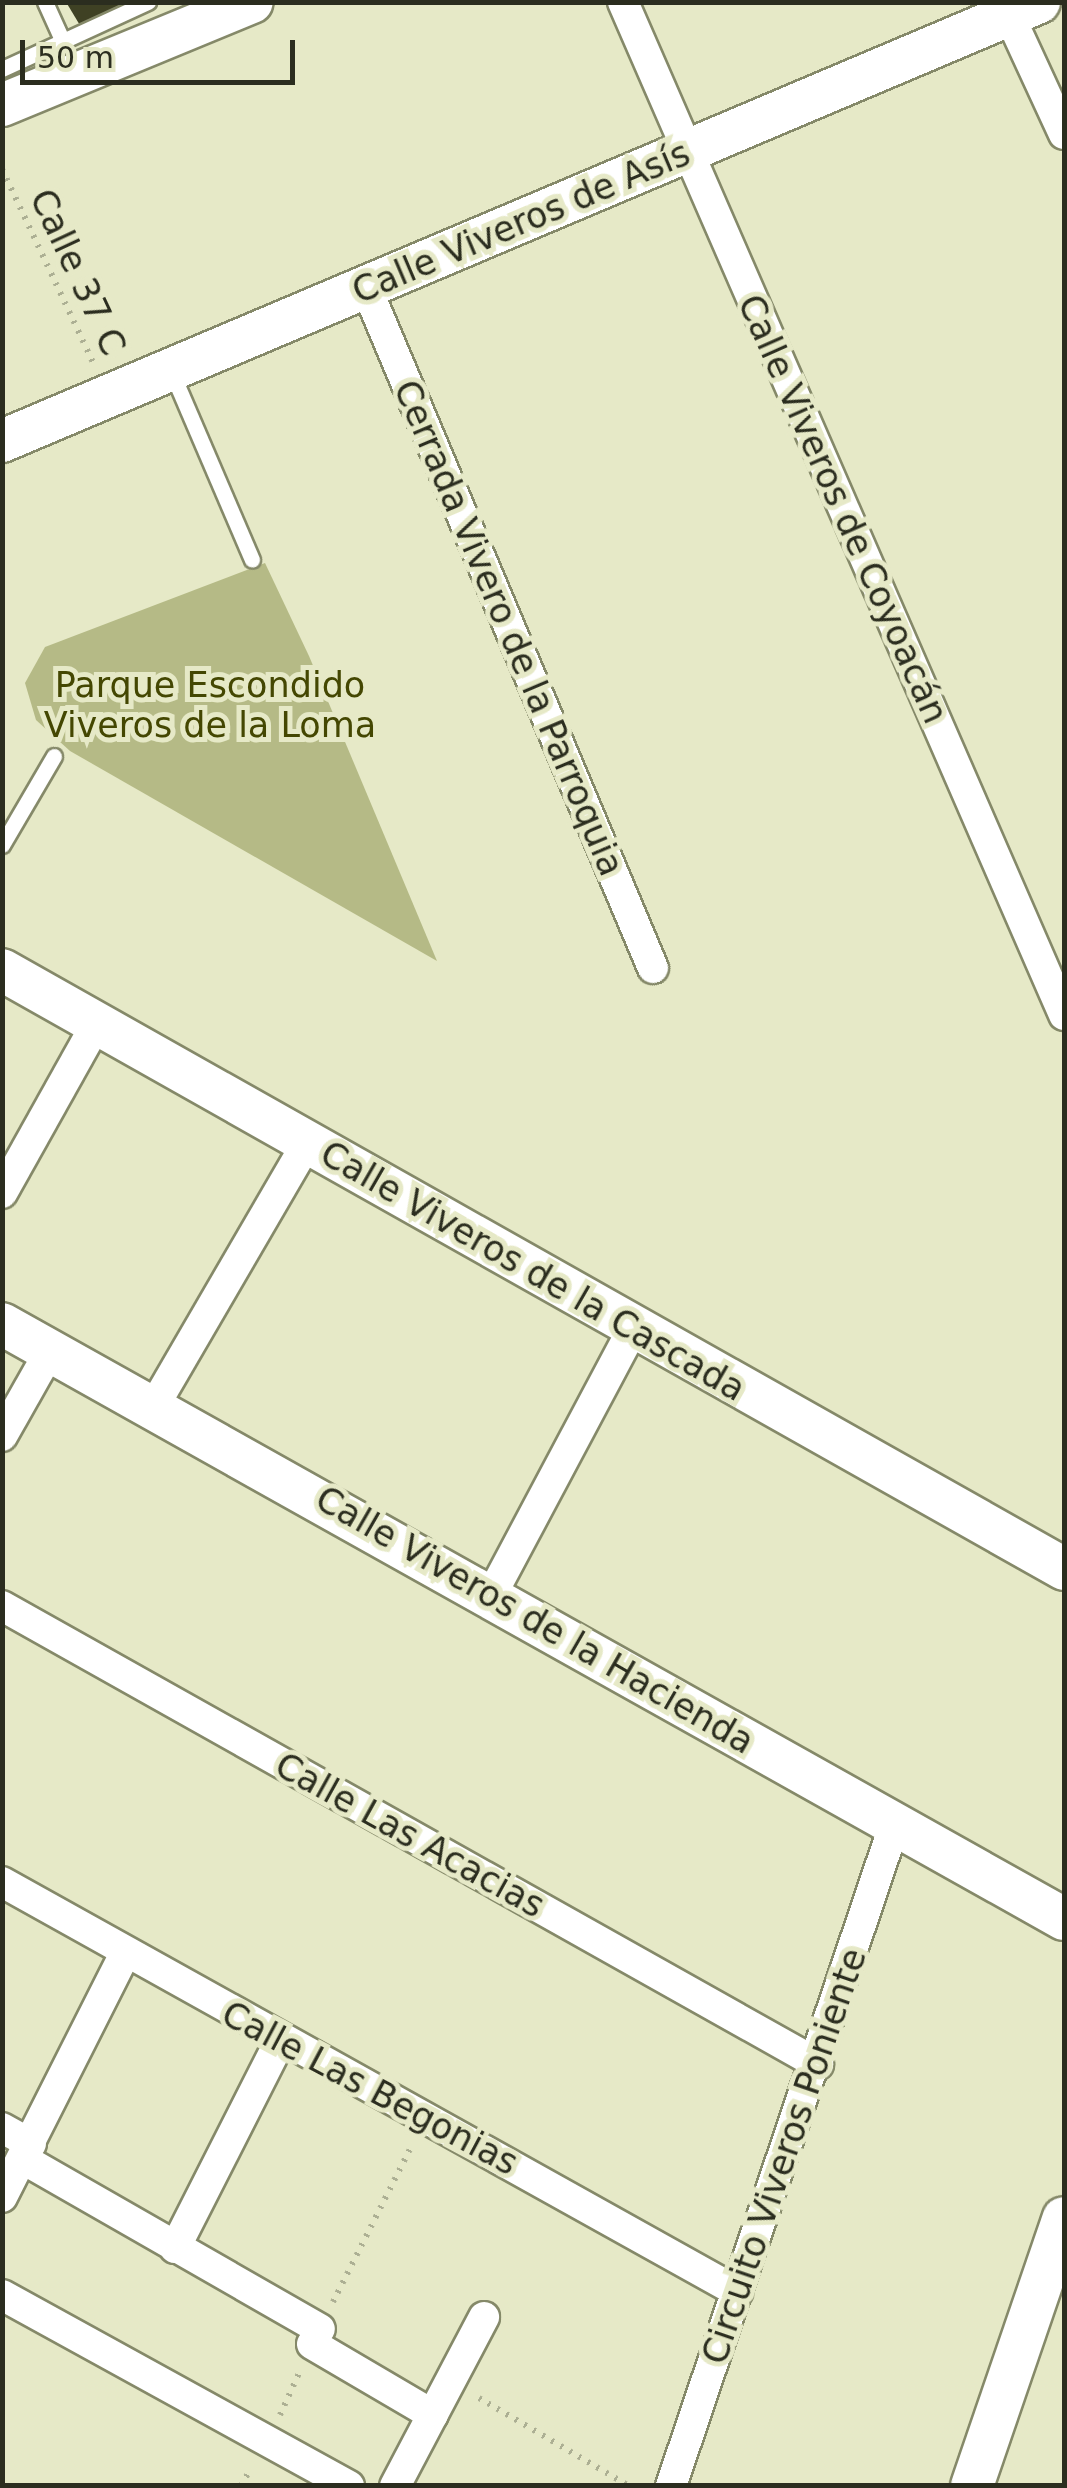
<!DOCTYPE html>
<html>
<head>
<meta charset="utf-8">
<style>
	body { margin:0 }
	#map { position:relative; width:1067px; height:2488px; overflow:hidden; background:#e6e9c7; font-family:"DejaVu Sans",sans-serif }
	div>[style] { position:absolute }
	.green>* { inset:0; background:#b5ba86 }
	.building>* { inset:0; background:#3f4124 }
	.path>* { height:6px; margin-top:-3px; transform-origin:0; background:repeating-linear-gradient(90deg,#acaf93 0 2.5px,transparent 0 10.5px) }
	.roads { filter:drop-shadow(2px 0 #858969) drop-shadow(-2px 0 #858969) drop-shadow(0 2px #858969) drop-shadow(0 -2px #858969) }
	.lane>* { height:15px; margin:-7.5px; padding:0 7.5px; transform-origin:7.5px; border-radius:7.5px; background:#fff }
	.street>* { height:30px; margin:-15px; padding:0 15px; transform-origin:15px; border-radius:15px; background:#fff }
	.secondary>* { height:42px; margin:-21px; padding:0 21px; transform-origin:21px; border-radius:21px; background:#fff }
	span { translate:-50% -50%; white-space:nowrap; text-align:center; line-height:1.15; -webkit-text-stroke:10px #e6e9c7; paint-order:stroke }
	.street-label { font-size:35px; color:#2b2d1f }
	.park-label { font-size:35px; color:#444702 }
	.frame { position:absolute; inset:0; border:5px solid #2b2d1f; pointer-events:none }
	.scale { position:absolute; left:20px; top:40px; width:275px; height:45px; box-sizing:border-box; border:5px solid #2b2d1f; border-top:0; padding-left:12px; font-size:30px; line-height:35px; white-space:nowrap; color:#2b2d1f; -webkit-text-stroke:8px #e6e9c7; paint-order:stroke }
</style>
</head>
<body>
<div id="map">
	<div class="green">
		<i style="clip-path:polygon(265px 563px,309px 656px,437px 961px,70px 751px,36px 720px,25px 683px,45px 647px)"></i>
	</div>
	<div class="building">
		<i style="clip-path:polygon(66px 2px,130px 2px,84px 32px)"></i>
	</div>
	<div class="path">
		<i style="left:2px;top:169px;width:213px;rotate:64.8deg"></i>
		<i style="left:333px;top:2302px;width:174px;rotate:-63.3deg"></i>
		<i style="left:479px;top:2398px;width:174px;rotate:30.4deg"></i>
		<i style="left:280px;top:2415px;width:48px;rotate:-65.6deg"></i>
		<i style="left:241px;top:2486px;width:18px;rotate:-61deg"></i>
	</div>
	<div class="roads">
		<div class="lane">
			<i style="left:45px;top:2px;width:46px;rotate:65.7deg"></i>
			<i style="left:2px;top:69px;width:161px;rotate:-24.7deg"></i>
			<i style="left:172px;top:373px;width:203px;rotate:66.8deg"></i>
			<i style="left:2px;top:845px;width:103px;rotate:-59.7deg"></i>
		</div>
		<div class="street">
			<i style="left:623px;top:2px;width:1105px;rotate:66.47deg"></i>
			<i style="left:1009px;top:15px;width:131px;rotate:65.2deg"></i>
			<i style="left:366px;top:287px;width:739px;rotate:67.15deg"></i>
			<i style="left:2px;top:1193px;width:193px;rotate:-60.8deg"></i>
			<i style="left:154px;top:1406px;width:304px;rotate:-59.8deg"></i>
			<i style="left:2px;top:1436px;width:98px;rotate:-60.5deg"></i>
			<i style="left:493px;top:1592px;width:298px;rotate:-62deg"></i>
			<i style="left:2px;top:1606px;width:936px;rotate:29.3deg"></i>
			<i style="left:2px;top:1882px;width:842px;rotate:29.12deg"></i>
			<i style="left:2px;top:2128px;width:33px;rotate:29deg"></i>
			<i style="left:23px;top:2159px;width:342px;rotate:29.8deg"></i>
			<i style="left:2px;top:2197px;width:270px;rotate:-63.2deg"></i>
			<i style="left:175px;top:2248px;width:234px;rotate:-63.1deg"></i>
			<i style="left:2px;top:2295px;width:396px;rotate:28.8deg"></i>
			<i style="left:312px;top:2344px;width:140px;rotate:30.4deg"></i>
			<i style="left:395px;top:2486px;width:191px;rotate:-62.2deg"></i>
			<i style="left:671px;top:2486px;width:697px;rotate:-71.33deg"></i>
		</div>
		<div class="secondary">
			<i style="left:2px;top:105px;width:270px;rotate:-22.4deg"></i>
			<i style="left:2px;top:441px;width:1126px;rotate:-22.94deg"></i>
			<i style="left:2px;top:970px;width:1219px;rotate:29.42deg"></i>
			<i style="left:2px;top:1324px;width:1217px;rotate:29.26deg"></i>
			<i style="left:972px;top:2486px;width:283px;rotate:-71.1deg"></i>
		</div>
	</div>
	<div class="street-label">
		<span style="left:521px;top:222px;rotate:-23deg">Calle Viveros de Asís</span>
		<span style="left:78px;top:272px;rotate:65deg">Calle 37 C</span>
		<span style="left:843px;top:509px;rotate:66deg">Calle Viveros de Coyoacán</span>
		<span style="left:509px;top:628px;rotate:67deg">Cerrada Vivero de la Parroquia</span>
		<span style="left:533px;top:1271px;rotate:30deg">Calle Viveros de la Cascada</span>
		<span style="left:535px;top:1620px;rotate:30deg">Calle Viveros de la Hacienda</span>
		<span style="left:410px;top:1835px;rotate:29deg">Calle Las Acacias</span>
		<span style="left:370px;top:2088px;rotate:28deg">Calle Las Begonias</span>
		<span style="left:784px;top:2156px;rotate:-71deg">Circuito Viveros Poniente</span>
	</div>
	<div class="park-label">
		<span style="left:210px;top:705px">Parque Escondido<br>Viveros de la Loma</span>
	</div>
	<div class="frame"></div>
	<div class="scale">50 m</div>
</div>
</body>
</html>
